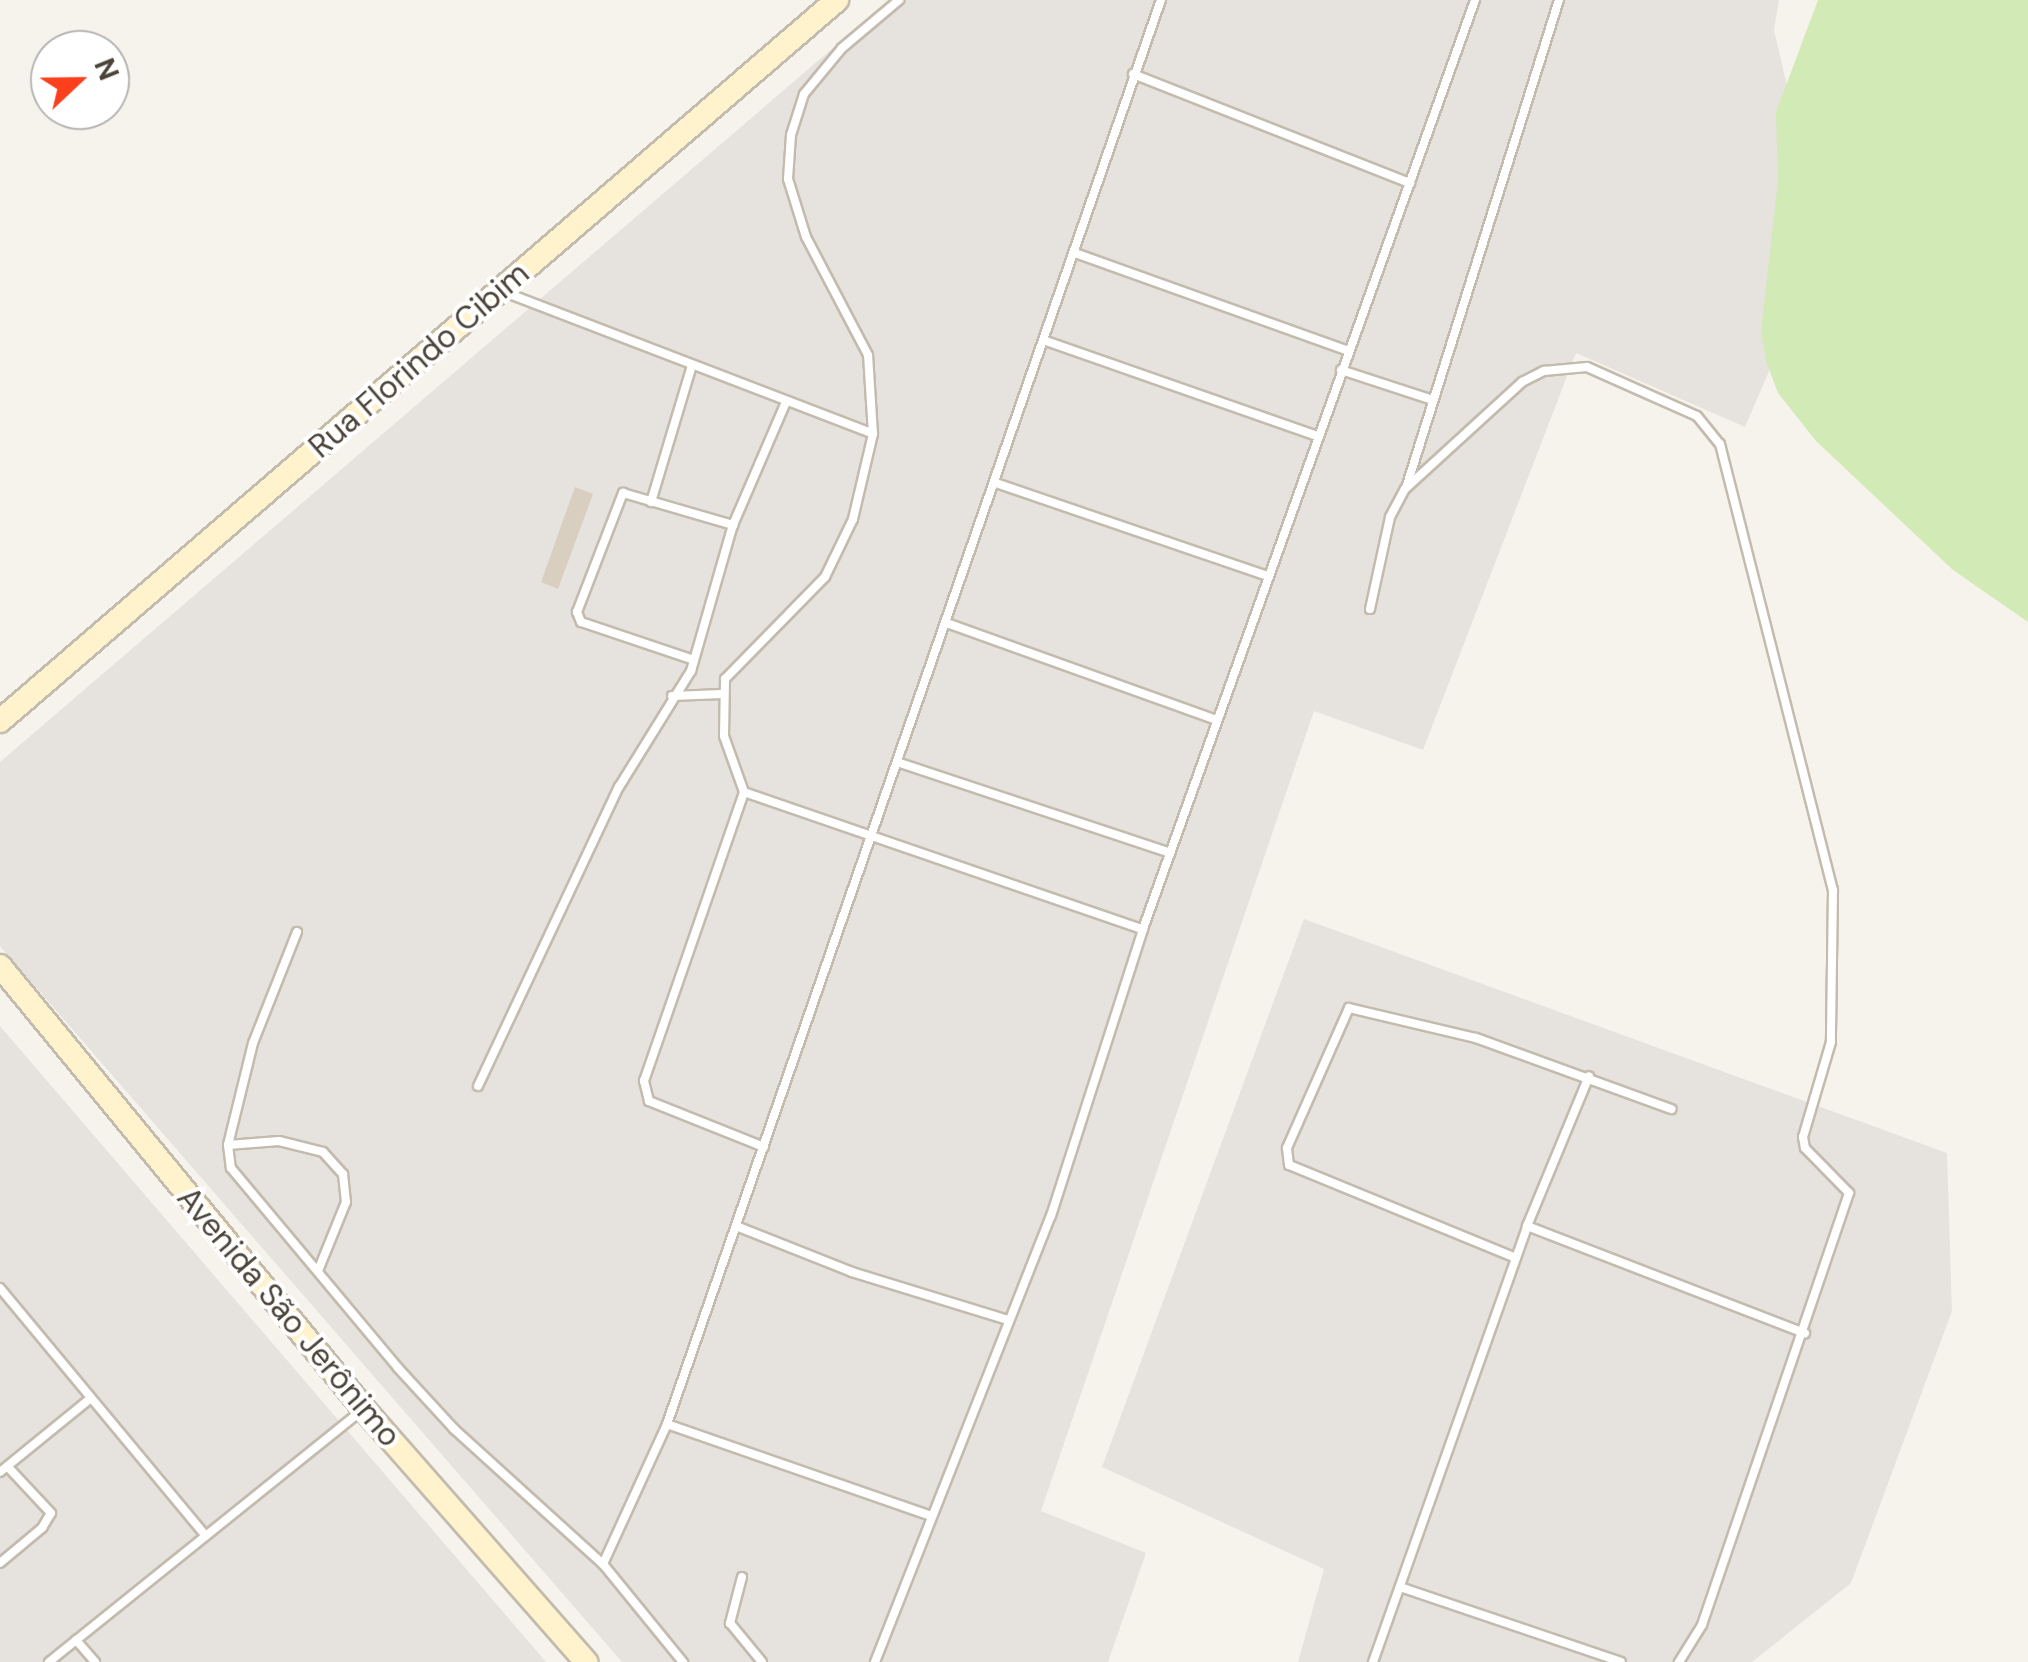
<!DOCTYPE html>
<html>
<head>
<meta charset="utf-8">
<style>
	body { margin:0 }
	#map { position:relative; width:2028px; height:1662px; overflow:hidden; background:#f6f3ec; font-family:"DM Sans",sans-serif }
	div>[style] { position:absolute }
	.industrial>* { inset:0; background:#e6e2dd }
	.green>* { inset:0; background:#d2eab5 }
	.building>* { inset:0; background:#d8cfc1 }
	.roads { filter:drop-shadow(2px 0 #c2bbae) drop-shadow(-2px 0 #c2bbae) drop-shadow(0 2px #c2bbae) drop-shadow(0 -2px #c2bbae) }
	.lane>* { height:8px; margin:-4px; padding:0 4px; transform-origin:4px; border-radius:4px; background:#fff }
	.secondary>* { height:22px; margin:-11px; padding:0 11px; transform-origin:11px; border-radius:11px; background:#fff3cd }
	span { translate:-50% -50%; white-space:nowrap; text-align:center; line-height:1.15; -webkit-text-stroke:8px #fff; paint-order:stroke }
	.street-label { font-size:32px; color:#4b4439 }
	.north { position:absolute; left:30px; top:30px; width:100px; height:100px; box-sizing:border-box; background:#fff; border:2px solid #b7b4b0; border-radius:50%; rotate:68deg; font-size:28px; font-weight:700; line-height:40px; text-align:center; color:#4b4439 }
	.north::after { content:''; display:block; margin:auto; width:35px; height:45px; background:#fc3f1d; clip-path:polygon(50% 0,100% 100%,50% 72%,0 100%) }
</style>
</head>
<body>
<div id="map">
	<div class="industrial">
		<i style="clip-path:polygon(889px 0,1779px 0,1774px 30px,1824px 244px,1745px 427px,1576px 353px,1423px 750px,1314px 711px,1041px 1511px,1146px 1553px,1108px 1662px,622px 1662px,0 946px,0 762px)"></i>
		<i style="clip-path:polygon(1304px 919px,1947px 1153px,1952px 1311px,1851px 1583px,1752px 1662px,1298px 1662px,1324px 1569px,1102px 1467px)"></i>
		<i style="clip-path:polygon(0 1026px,546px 1662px,0 1662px)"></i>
	</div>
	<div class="green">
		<i style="clip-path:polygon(1818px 0,2028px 0,2028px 622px,1953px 570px,1816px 441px,1778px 393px,1766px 361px,1761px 331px,1778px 181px,1776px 112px)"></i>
	</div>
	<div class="building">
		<i style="clip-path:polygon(575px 487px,593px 494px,558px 589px,541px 582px)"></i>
	</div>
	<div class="roads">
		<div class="lane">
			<i style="left:1133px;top:74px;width:298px;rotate:21.5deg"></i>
			<i style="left:1075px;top:253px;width:290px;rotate:19.7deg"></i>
			<i style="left:504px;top:292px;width:395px;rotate:21deg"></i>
			<i style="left:1046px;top:341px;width:287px;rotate:19.3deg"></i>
			<i style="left:1341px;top:370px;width:97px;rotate:18.1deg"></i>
			<i style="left:996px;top:483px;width:287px;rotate:18.9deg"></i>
			<i style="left:1407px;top:485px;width:508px;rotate:-72.6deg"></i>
			<i style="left:651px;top:502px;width:143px;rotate:-73.3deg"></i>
			<i style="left:1370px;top:609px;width:94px;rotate:-77.7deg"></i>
			<i style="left:1390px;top:517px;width:32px;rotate:-62deg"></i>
			<i style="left:1405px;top:489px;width:159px;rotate:-42.4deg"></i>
			<i style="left:1522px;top:382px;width:25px;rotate:-27deg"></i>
			<i style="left:1544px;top:371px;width:43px;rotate:-5.3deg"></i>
			<i style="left:1587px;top:367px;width:120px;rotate:24deg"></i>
			<i style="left:1697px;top:416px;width:36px;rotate:51deg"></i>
			<i style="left:1720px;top:444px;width:460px;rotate:75.8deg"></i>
			<i style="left:1833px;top:890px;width:152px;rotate:90.8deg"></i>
			<i style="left:1831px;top:1042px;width:99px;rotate:106.4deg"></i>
			<i style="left:1803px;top:1137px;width:11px;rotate:80deg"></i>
			<i style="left:1805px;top:1148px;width:63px;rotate:45.6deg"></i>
			<i style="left:1849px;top:1193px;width:456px;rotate:108.8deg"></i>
			<i style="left:1702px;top:1625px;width:44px;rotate:121.9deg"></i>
			<i style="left:947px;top:623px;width:287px;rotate:19.8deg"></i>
			<i style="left:694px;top:660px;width:119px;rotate:-161.4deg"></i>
			<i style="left:581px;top:622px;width:11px;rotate:-112deg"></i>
			<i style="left:577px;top:612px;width:128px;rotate:-68.9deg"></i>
			<i style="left:623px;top:493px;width:115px;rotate:16.2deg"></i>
			<i style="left:672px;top:696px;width:50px;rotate:-2.3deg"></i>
			<i style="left:897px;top:762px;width:288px;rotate:18.4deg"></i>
			<i style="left:744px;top:792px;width:59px;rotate:-109.7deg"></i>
			<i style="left:724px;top:736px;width:57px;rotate:-89deg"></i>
			<i style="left:725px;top:679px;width:143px;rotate:-45.6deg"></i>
			<i style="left:825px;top:577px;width:64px;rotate:-64.2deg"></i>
			<i style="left:853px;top:519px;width:87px;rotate:-76.8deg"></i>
			<i style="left:873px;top:434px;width:79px;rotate:-93.6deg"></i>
			<i style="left:868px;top:355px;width:133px;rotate:-117.7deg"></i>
			<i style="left:806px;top:237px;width:61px;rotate:-107.2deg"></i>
			<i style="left:788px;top:179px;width:44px;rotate:-86.1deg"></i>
			<i style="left:791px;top:135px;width:43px;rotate:-72.4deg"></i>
			<i style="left:804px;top:94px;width:60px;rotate:-50.4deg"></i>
			<i style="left:842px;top:48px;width:75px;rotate:-40.1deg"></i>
			<i style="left:297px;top:932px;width:119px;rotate:111.6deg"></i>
			<i style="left:253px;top:1043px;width:105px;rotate:103.8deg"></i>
			<i style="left:228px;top:1145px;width:23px;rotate:83deg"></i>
			<i style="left:231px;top:1168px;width:261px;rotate:50.1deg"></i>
			<i style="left:398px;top:1368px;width:83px;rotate:47.4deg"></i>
			<i style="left:454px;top:1429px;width:201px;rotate:42.2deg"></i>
			<i style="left:603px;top:1564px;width:127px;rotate:50.8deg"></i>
			<i style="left:478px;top:1086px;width:331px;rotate:-64.8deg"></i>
			<i style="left:619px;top:787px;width:137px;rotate:-58.2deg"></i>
			<i style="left:691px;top:671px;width:152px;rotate:-74deg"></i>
			<i style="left:733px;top:525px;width:134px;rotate:-66.7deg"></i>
			<i style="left:228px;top:1145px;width:51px;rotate:-4.5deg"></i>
			<i style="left:279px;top:1141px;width:45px;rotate:14deg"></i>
			<i style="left:323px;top:1152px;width:30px;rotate:48deg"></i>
			<i style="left:343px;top:1174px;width:28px;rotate:84deg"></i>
			<i style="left:346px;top:1202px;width:74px;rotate:112.1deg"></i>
			<i style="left:764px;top:1147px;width:124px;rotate:-158.2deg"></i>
			<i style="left:649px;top:1101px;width:21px;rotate:-104deg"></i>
			<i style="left:644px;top:1081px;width:306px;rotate:-70.9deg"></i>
			<i style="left:744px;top:792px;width:422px;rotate:19deg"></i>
			<i style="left:736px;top:1226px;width:125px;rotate:21.6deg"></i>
			<i style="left:852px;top:1272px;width:163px;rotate:17.1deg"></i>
			<i style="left:1527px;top:1226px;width:298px;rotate:21.1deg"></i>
			<i style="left:1516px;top:1258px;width:245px;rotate:-157.7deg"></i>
			<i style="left:1289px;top:1165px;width:17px;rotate:-97deg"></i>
			<i style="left:1287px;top:1148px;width:153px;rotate:-66.1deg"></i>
			<i style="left:1349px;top:1008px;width:130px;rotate:13.3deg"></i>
			<i style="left:1476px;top:1038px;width:208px;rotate:20deg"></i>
			<i style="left:0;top:1288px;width:322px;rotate:50.3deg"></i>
			<i style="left:667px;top:1424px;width:280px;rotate:19.2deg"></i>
			<i style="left:0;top:1472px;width:117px;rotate:-39.1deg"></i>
			<i style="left:0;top:1563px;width:55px;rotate:-39.8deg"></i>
			<i style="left:42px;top:1528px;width:17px;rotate:-59deg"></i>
			<i style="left:51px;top:1513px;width:64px;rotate:-133.1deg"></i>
			<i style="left:603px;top:1564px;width:154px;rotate:-65.4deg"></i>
			<i style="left:667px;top:1424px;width:1507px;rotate:-70.87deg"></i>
			<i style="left:742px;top:1577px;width:48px;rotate:104.6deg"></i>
			<i style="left:730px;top:1623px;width:50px;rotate:50.6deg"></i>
			<i style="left:1400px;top:1587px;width:233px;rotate:18.7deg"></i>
			<i style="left:76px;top:1640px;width:29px;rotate:49deg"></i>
			<i style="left:49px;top:1662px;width:399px;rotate:-38.8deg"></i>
			<i style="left:875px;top:1662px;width:479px;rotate:-68.5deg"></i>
			<i style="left:1051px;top:1216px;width:301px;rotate:-72.2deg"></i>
			<i style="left:1143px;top:929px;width:987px;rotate:-70.33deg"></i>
			<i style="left:1373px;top:1662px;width:462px;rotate:-70.5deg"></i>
			<i style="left:1527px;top:1226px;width:162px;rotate:-67.5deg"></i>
		</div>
		<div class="secondary">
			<i style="left:0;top:721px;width:1105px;rotate:-40.74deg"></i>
			<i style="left:0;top:966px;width:573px;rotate:50.59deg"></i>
			<i style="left:364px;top:1409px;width:337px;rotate:48.7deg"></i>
		</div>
	</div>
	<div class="street-label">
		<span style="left:419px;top:360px;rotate:-41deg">Rua Florindo Cibim</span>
		<span style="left:289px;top:1317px;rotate:50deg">Avenida São Jerônimo</span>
	</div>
	<div class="north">N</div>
</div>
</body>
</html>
